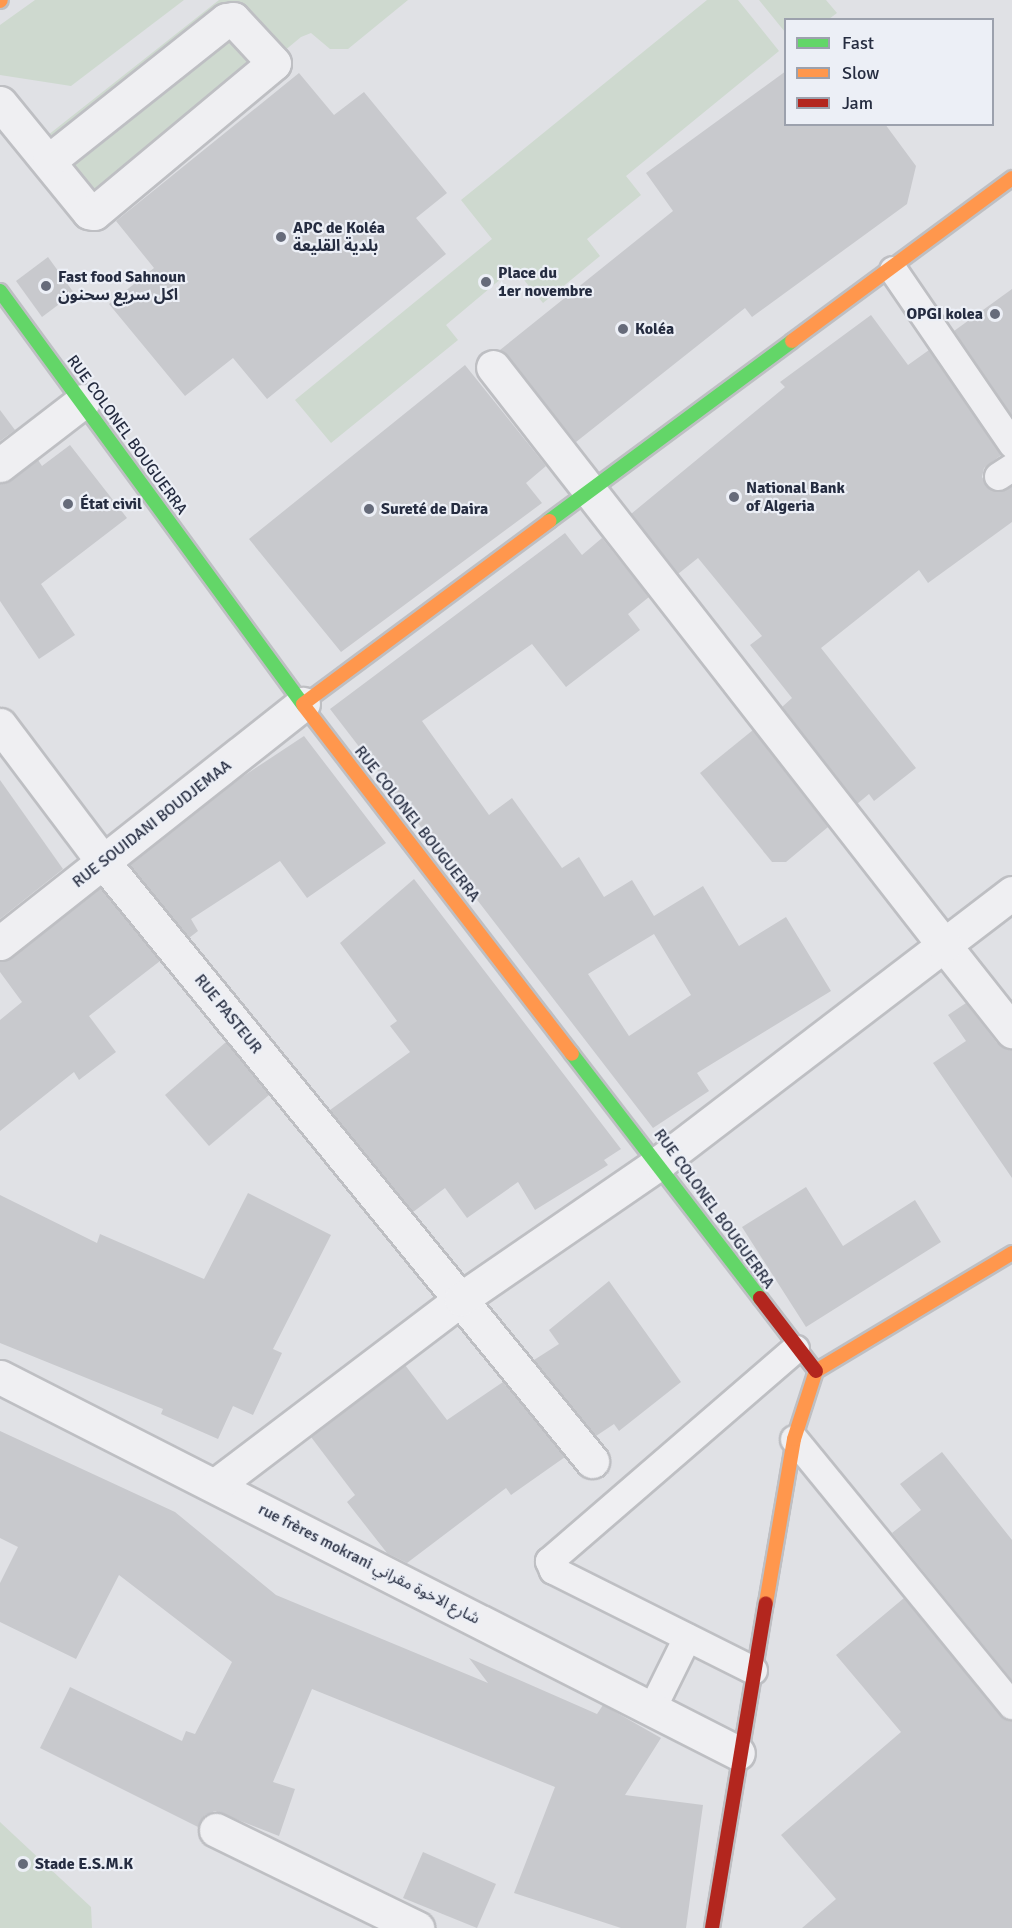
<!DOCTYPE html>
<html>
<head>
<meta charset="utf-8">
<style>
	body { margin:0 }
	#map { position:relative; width:1012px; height:1928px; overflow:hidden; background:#e0e1e5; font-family:Signika,"Noto Sans Arabic",sans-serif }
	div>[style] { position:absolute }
	.green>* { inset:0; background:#ced9cf }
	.building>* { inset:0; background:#c8c9cd }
	.roads { filter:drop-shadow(2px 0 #bebfc3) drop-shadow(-2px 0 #bebfc3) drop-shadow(0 2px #bebfc3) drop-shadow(0 -2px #bebfc3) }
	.lane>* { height:27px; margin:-13.5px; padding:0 13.5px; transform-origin:13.5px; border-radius:13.5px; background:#efeff2 }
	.street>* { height:33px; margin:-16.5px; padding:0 16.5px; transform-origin:16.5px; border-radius:16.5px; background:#efeff2 }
	.fast>* { height:14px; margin:-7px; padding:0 7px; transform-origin:7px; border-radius:7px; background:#63d668 }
	.slow>* { height:14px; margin:-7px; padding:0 7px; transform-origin:7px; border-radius:7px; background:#ff974d }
	.jam>* { height:14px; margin:-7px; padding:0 7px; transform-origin:7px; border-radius:7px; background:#b3261e }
	.dots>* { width:16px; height:16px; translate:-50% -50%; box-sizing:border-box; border:3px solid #eceff6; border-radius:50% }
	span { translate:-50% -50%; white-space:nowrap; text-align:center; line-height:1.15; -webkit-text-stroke:4.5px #eceff6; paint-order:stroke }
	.poi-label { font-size:16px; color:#252c40; font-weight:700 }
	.left { translate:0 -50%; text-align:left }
	.right { translate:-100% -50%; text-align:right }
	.street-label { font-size:16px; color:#252c40 }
	.legend { position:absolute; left:784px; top:18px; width:210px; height:108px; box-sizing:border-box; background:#eceff6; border:2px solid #9ca1ad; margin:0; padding:8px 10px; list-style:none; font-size:18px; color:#252c40 }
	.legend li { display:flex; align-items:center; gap:12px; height:30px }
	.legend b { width:30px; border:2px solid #9ca1ad }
</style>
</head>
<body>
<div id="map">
	<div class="green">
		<i style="clip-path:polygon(35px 0,184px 0,71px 86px,0 75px,0 25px)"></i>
		<i style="clip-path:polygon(219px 0,408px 0,348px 49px,330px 49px,311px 33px,301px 37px,109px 196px,93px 197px,43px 139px)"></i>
		<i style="clip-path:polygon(707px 0,738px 0,779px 51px,626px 176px,641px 195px,587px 239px,600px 256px,543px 303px,514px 268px,446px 325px,458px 340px,331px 443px,295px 400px,492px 239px,461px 200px)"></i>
		<i style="clip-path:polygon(759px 0,826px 0,837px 13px,829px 19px,786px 20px,785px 32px)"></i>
		<i style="clip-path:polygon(0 1822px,91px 1907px,92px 1928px,0 1928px)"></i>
	</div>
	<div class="building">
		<i style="clip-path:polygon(786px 71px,786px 124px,885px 124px,916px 166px,907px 204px,752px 317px,745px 308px,576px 442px,500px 350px,673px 211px,646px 173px)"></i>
		<i style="clip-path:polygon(299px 73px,334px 115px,364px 92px,447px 193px,416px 218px,446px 254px,267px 399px,233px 358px,185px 396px,109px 304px,154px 268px,116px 221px)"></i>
		<i style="clip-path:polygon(48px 257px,74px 293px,42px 317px,16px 281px)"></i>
		<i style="clip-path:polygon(1012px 289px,1012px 416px,954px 331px)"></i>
		<i style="clip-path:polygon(871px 315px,908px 365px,929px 350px,1001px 455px,984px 468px,982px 477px,991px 490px,1012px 486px,1012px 522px,928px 583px,919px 570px,821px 648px,916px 768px,874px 801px,869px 794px,857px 804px,782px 707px,792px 698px,750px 645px,762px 636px,698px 558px,678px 574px,631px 514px,785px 387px,780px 382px)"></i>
		<i style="clip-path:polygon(465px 365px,546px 466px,526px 483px,542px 503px,341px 652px,249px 539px)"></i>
		<i style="clip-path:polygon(0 410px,15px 430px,0 441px)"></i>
		<i style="clip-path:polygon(70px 445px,127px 518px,41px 584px,75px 635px,39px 659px,0 601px,0 483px,38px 460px,42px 466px)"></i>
		<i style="clip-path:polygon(evenodd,565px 533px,582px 555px,602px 538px,649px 597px,628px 614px,640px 630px,566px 687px,532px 644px,422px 721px,489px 815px,512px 798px,562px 868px,579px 857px,604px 897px,632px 880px,654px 916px,703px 886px,739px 946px,786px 917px,831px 991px,697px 1073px,709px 1091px,653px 1128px,330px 709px,565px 533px,654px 934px,691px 995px,629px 1036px,588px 974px,654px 934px)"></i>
		<i style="clip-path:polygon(753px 730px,828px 827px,786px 862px,772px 862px,700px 773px)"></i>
		<i style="clip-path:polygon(304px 736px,386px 843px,307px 898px,280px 861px,191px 919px,198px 931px,189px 938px,130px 865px,233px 783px)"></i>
		<i style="clip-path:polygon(0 780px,63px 869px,0 919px)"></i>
		<i style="clip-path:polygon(414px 879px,621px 1149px,604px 1160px,608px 1165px,535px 1210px,518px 1182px,467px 1218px,445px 1188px,413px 1212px,330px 1110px,410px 1052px,390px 1026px,397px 1021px,340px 943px)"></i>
		<i style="clip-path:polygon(100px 888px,160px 961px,89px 1016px,116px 1052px,79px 1080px,74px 1072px,0 1131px,0 1020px,22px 1002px,0 972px,0 961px)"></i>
		<i style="clip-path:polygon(966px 1003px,997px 1043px,1012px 1049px,1012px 1178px,933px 1063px,966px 1041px,948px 1015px)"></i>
		<i style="clip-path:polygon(226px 1042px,269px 1095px,209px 1146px,165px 1095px)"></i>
		<i style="clip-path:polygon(806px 1187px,843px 1246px,915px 1200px,941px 1242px,806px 1327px,742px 1227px)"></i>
		<i style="clip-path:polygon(248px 1193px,331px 1235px,273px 1349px,282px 1353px,253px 1415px,233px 1406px,218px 1439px,161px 1414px,163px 1409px,0 1343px,0 1195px,97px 1243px,100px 1234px,204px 1279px)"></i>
		<i style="clip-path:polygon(609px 1281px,681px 1382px,619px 1431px,614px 1424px,596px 1436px,534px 1360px,559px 1344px,549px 1330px)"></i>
		<i style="clip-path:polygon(405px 1365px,447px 1420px,503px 1382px,565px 1457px,511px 1495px,506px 1488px,407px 1563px,387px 1553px,347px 1502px,355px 1495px,311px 1437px)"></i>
		<i style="clip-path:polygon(0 1431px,175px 1512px,276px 1595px,488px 1683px,469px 1658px,597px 1714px,603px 1705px,661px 1738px,625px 1795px,703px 1805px,686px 1928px,621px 1928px,514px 1893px,555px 1787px,312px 1689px,273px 1782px,295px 1789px,279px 1836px,215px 1811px,205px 1815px,198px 1827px,40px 1748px,70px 1687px,182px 1741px,186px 1731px,195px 1734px,232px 1662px,119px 1575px,76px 1659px,0 1622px,0 1583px,18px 1547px,0 1538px)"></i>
		<i style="clip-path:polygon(942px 1452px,1012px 1540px,1012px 1680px,892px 1533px,921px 1510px,900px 1484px)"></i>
		<i style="clip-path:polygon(904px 1598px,1000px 1715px,1012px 1720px,1012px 1928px,802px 1928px,836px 1899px,781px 1835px,901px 1732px,836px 1655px)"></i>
		<i style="clip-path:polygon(423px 1852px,496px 1884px,477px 1928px,403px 1898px)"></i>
	</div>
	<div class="roads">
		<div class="lane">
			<i style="left:893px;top:270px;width:211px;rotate:55.6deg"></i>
			<i style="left:998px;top:476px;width:17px;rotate:-33deg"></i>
			<i style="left:794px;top:1439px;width:344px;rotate:50.7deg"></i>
			<i style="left:753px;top:1670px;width:224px;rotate:-153.4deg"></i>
			<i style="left:553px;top:1570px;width:10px;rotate:-114deg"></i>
			<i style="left:549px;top:1561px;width:325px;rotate:-40.8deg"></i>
			<i style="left:651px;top:1710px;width:81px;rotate:-63.7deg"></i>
		</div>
		<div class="street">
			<i style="left:0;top:103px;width:141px;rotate:50.8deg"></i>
			<i style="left:89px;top:212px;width:5px;rotate:11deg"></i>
			<i style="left:94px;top:213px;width:234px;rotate:-39.8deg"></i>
			<i style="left:274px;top:63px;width:60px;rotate:-133deg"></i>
			<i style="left:233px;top:19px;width:7px;rotate:172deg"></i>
			<i style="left:226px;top:20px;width:226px;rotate:141.5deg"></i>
			<i style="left:0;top:465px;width:105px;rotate:-37.6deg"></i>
			<i style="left:0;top:725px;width:173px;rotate:53deg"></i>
			<i style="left:104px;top:863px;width:772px;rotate:50.78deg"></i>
			<i style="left:1012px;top:893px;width:86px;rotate:142.6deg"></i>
			<i style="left:944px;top:945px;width:110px;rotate:51.7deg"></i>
			<i style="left:0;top:943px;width:386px;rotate:-38.3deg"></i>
			<i style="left:0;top:1377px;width:828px;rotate:27deg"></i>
			<i style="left:216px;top:1485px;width:308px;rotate:-37.2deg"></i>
			<i style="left:461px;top:1299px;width:242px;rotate:-34.5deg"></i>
			<i style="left:660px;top:1162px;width:357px;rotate:-37.4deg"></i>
			<i style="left:944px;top:945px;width:733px;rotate:-127.96deg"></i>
			<i style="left:216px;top:1830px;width:224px;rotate:26deg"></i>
		</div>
		<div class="fast">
			<i style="left:0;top:291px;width:514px;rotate:53.78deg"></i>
			<i style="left:549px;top:521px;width:302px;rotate:-36.5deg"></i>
			<i style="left:572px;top:1054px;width:308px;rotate:52.4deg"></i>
		</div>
		<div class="slow">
			<i style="left:0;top:1px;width:1px;rotate:-45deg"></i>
			<i style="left:792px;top:341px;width:274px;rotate:-36.5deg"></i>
			<i style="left:303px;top:704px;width:307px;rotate:-36.6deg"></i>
			<i style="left:304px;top:706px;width:439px;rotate:52.4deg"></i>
			<i style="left:766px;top:1603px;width:166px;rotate:-80.3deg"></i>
			<i style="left:794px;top:1439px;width:71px;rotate:-72.1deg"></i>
			<i style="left:816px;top:1371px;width:229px;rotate:-31deg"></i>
		</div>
		<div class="jam">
			<i style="left:760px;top:1298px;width:92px;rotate:52.5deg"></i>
			<i style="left:712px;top:1928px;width:329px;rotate:-80.6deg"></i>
		</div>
	</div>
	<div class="dots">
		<i style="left:281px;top:237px;background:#666b7a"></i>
		<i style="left:486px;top:282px;background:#666b7a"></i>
		<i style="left:46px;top:286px;background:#666b7a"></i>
		<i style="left:995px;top:314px;background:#666b7a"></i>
		<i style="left:623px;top:329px;background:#666b7a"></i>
		<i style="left:734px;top:497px;background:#666b7a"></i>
		<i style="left:68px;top:504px;background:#666b7a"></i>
		<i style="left:369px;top:509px;background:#666b7a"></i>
		<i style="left:23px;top:1864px;background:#666b7a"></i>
	</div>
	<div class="poi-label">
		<span class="left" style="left:293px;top:237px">APC de Koléa<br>بلدية القليعة</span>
		<span class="left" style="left:498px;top:282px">Place du<br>1er novembre</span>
		<span class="left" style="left:58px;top:286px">Fast food Sahnoun<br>اكل سريع سحنون</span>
		<span class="right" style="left:983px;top:314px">OPGI kolea</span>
		<span class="left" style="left:635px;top:329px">Koléa</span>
		<span class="left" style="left:746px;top:497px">National Bank<br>of Algeria</span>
		<span class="left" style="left:80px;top:504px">État civil</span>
		<span class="left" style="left:381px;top:509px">Sureté de Daira</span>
		<span class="left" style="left:35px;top:1864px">Stade E.S.M.K</span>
	</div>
	<div class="street-label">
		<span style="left:127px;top:435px;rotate:54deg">RUE COLONEL BOUGUERRA</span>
		<span style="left:152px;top:824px;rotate:-38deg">RUE SOUIDANI BOUDJEMAA</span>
		<span style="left:417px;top:824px;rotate:52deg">RUE COLONEL BOUGUERRA</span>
		<span style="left:228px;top:1014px;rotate:51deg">RUE PASTEUR</span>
		<span style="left:714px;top:1209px;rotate:54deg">RUE COLONEL BOUGUERRA</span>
		<span style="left:369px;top:1564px;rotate:27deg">rue frères mokrani شارع الاخوة مقراني</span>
	</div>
	<ul class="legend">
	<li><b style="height:8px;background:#63d668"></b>Fast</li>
	<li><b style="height:8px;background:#ff974d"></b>Slow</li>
	<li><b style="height:8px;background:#b3261e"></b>Jam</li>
	</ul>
</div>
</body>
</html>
